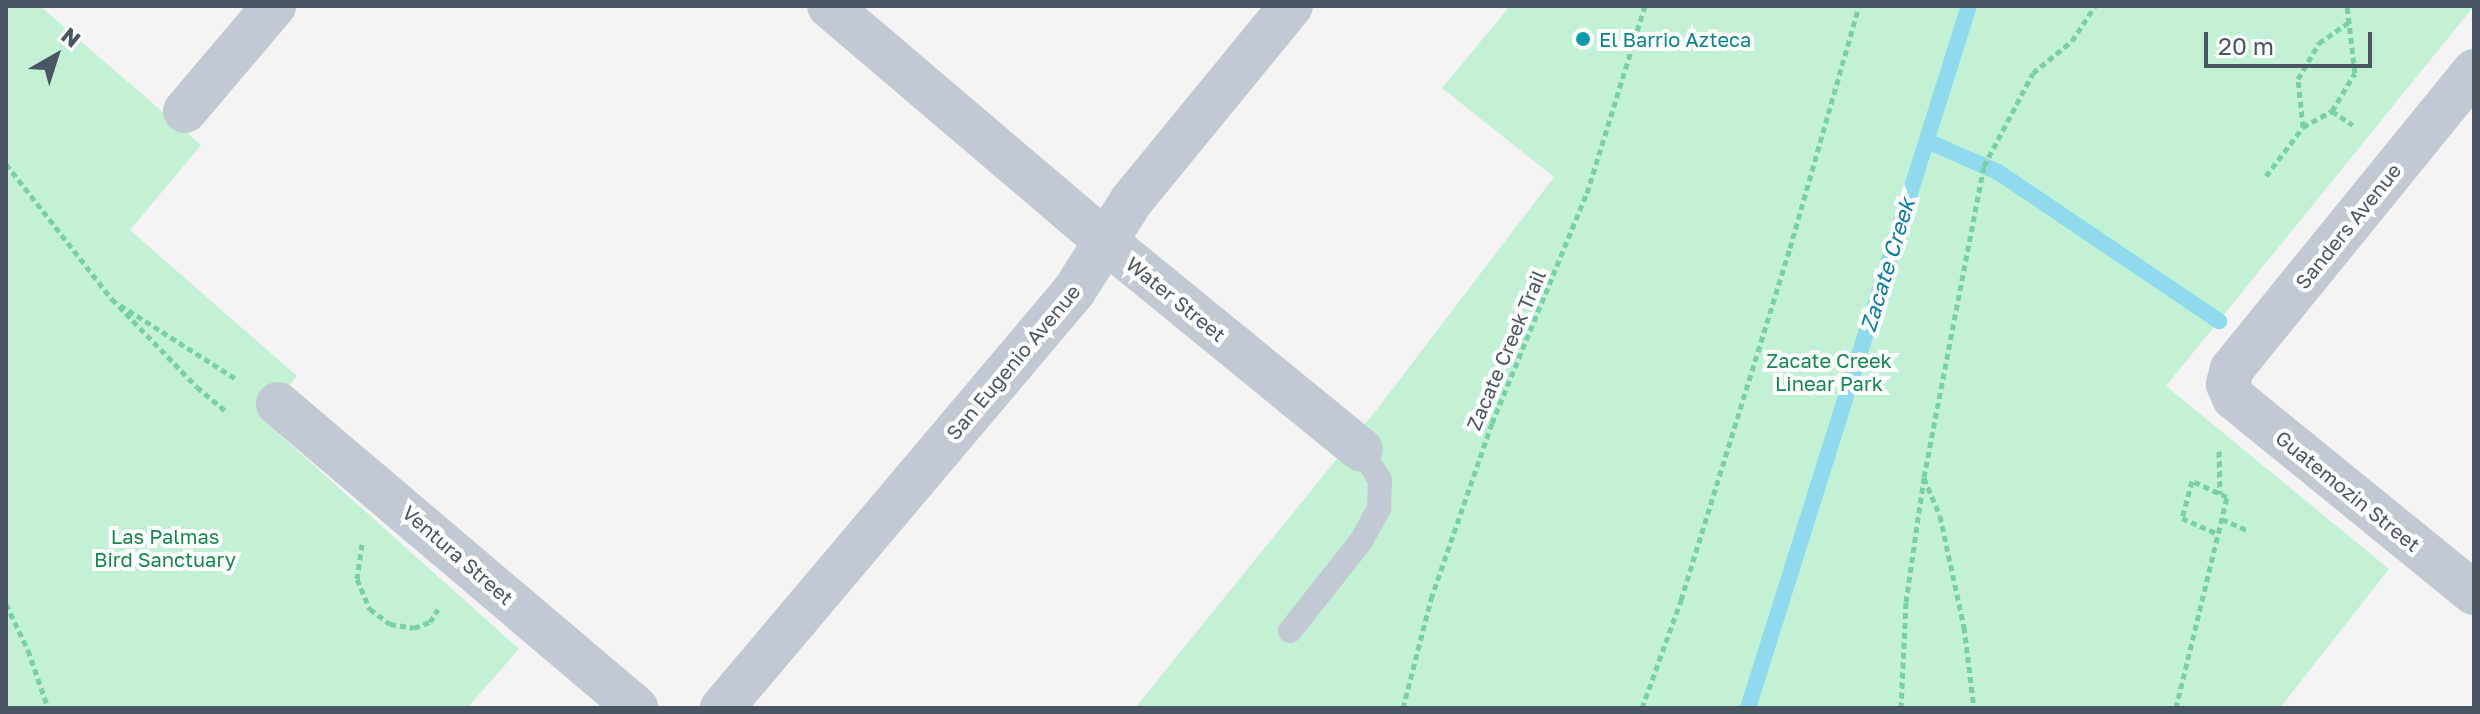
<!DOCTYPE html>
<html>
<head>
<meta charset="utf-8">
<style>
	body { margin:0 }
	#map { position:relative; width:2480px; height:714px; overflow:hidden; background:#f5f3f3; font-family:"Golos Text",sans-serif }
	div>[style] { position:absolute }
	.green>* { inset:0; background:#c3f1d5 }
	.stream>* { height:16px; margin:-8px; padding:0 8px; transform-origin:8px; border-radius:8px; background:#90daee }
	.path>* { height:5px; margin-top:-2.5px; transform-origin:0; background:repeating-linear-gradient(90deg,#7ad0a6 0 6px,transparent 0 10px) }
	.lane>* { height:24px; margin:-12px; padding:0 12px; transform-origin:12px; border-radius:12px; background:#c1cad2 }
	.street>* { height:44px; margin:-22px; padding:0 22px; transform-origin:22px; border-radius:22px; background:#c1cad2 }
	.dots>* { width:22px; height:22px; translate:-50% -50%; box-sizing:border-box; border:4px solid #fff; border-radius:50% }
	span { translate:-50% -50%; white-space:nowrap; text-align:center; line-height:1.15; -webkit-text-stroke:8px #fff; paint-order:stroke }
	.culture-label { font-size:20px; color:#0d838f }
	.left { translate:0 -50%; text-align:left }
	.street-label { font-size:20px; color:#4a5661 }
	.park-label { font-size:20px; color:#17864f }
	.water-label { font-size:22px; color:#0c7c9b; font-style:italic }
	.frame { position:absolute; inset:0; border:8px solid #4a5661; pointer-events:none }
	.north { position:absolute; left:16px; top:16px; width:80px; height:80px; -webkit-text-stroke:6px #fff; paint-order:stroke; rotate:39deg; font-size:22px; font-weight:700; line-height:32px; text-align:center; color:#4a5661 }
	.north::after { content:''; display:block; margin:auto; width:28px; height:36px; background:#4a5661; clip-path:polygon(50% 0,100% 100%,50% 72%,0 100%) }
	.scale { position:absolute; left:2204px; top:32px; width:168px; height:36px; box-sizing:border-box; border:4px solid #4a5661; border-top:0; padding-left:10px; font-size:24px; line-height:28px; white-space:nowrap; color:#4a5661; -webkit-text-stroke:6px #fff; paint-order:stroke }
</style>
</head>
<body>
<div id="map">
	<div class="green">
		<i style="clip-path:polygon(6px 6px,40px 6px,201px 145px,130px 230px,297px 376px,262px 419px,519px 649px,467px 708px,6px 708px)"></i>
		<i style="clip-path:polygon(1510px 6px,2474px 6px,2166px 386px,2389px 569px,2280px 708px,1135px 708px,1378px 408px,1554px 177px,1442px 88px)"></i>
	</div>
	<div class="stream">
		<i style="left:1927px;top:141px;width:77px;rotate:23.6deg"></i>
		<i style="left:1998px;top:172px;width:267px;rotate:34deg"></i>
		<i style="left:1748px;top:708px;width:736px;rotate:-72.53deg"></i>
	</div>
	<div class="path">
		<i style="left:2332px;top:111px;width:25px;rotate:34deg"></i>
		<i style="left:2303px;top:127px;width:48px;rotate:-95.9deg"></i>
		<i style="left:2298px;top:79px;width:42px;rotate:-59.7deg"></i>
		<i style="left:2319px;top:43px;width:38px;rotate:-35deg"></i>
		<i style="left:6px;top:164px;width:172px;rotate:51.9deg"></i>
		<i style="left:2266px;top:176px;width:61px;rotate:-52.9deg"></i>
		<i style="left:2303px;top:127px;width:33px;rotate:-29deg"></i>
		<i style="left:2332px;top:111px;width:44px;rotate:-58.8deg"></i>
		<i style="left:2355px;top:73px;width:67px;rotate:-96.8deg"></i>
		<i style="left:112px;top:299px;width:122px;rotate:46deg"></i>
		<i style="left:197px;top:387px;width:40px;rotate:40deg"></i>
		<i style="left:120px;top:305px;width:138px;rotate:32.5deg"></i>
		<i style="left:2219px;top:451px;width:43px;rotate:88.7deg"></i>
		<i style="left:1924px;top:478px;width:41px;rotate:67.2deg"></i>
		<i style="left:1940px;top:516px;width:114px;rotate:77.8deg"></i>
		<i style="left:1964px;top:627px;width:82px;rotate:83deg"></i>
		<i style="left:2222px;top:519px;width:27px;rotate:24deg"></i>
		<i style="left:362px;top:544px;width:35px;rotate:98deg"></i>
		<i style="left:357px;top:579px;width:33px;rotate:67deg"></i>
		<i style="left:370px;top:609px;width:25px;rotate:37deg"></i>
		<i style="left:390px;top:624px;width:24px;rotate:9deg"></i>
		<i style="left:414px;top:628px;width:17px;rotate:-21deg"></i>
		<i style="left:430px;top:622px;width:15px;rotate:-58deg"></i>
		<i style="left:6px;top:604px;width:51px;rotate:64.4deg"></i>
		<i style="left:28px;top:650px;width:61px;rotate:71deg"></i>
		<i style="left:1403px;top:708px;width:113px;rotate:-75.6deg"></i>
		<i style="left:1431px;top:599px;width:186px;rotate:-70.9deg"></i>
		<i style="left:1492px;top:423px;width:249px;rotate:-67.6deg"></i>
		<i style="left:1587px;top:193px;width:196px;rotate:-72.8deg"></i>
		<i style="left:1642px;top:708px;width:115px;rotate:-70.1deg"></i>
		<i style="left:1681px;top:600px;width:368px;rotate:-72.8deg"></i>
		<i style="left:1790px;top:248px;width:252px;rotate:-74.1deg"></i>
		<i style="left:1901px;top:708px;width:106px;rotate:-87.3deg"></i>
		<i style="left:1906px;top:602px;width:126px;rotate:-81.8deg"></i>
		<i style="left:1924px;top:477px;width:317px;rotate:-79.1deg"></i>
		<i style="left:1984px;top:166px;width:105px;rotate:-62.2deg"></i>
		<i style="left:2033px;top:73px;width:50px;rotate:-39.4deg"></i>
		<i style="left:2072px;top:41px;width:42px;rotate:-56.7deg"></i>
		<i style="left:2176px;top:708px;width:217px;rotate:-76.4deg"></i>
		<i style="left:2227px;top:497px;width:38px;rotate:-155deg"></i>
		<i style="left:2192px;top:481px;width:38px;rotate:105deg"></i>
		<i style="left:2182px;top:518px;width:39px;rotate:24deg"></i>
	</div>
	<div class="lane">
		<i style="left:1290px;top:631px;width:115px;rotate:-51.7deg"></i>
		<i style="left:1361px;top:541px;width:38px;rotate:-61deg"></i>
		<i style="left:1379px;top:508px;width:28px;rotate:-88deg"></i>
		<i style="left:1380px;top:480px;width:36px;rotate:-122deg"></i>
	</div>
	<div class="street">
		<i style="left:829px;top:6px;width:362px;rotate:40.4deg"></i>
		<i style="left:1105px;top:241px;width:330px;rotate:39.2deg"></i>
		<i style="left:2474px;top:71px;width:384px;rotate:129.1deg"></i>
		<i style="left:2232px;top:369px;width:16px;rotate:105deg"></i>
		<i style="left:2228px;top:384px;width:15px;rotate:67deg"></i>
		<i style="left:2234px;top:398px;width:309px;rotate:39.1deg"></i>
		<i style="left:185px;top:111px;width:138px;rotate:-49.7deg"></i>
		<i style="left:278px;top:404px;width:470px;rotate:40.3deg"></i>
		<i style="left:722px;top:708px;width:546px;rotate:-49.83deg"></i>
		<i style="left:1074px;top:291px;width:108px;rotate:-57.5deg"></i>
		<i style="left:1132px;top:200px;width:251px;rotate:-50.7deg"></i>
	</div>
	<div class="dots">
		<i style="left:1583px;top:39px;background:#0f9aa8"></i>
	</div>
	<div class="culture-label">
		<span class="left" style="left:1599px;top:39px">El Barrio Azteca</span>
	</div>
	<div class="street-label">
		<span style="left:2348px;top:226px;rotate:-51deg">Sanders Avenue</span>
		<span style="left:1176px;top:299px;rotate:39deg">Water Street</span>
		<span style="left:1506px;top:350px;rotate:-67deg">Zacate Creek Trail</span>
		<span style="left:1013px;top:362px;rotate:-50deg">San Eugenio Avenue</span>
		<span style="left:2348px;top:491px;rotate:39deg">Guatemozin Street</span>
		<span style="left:458px;top:555px;rotate:41deg">Ventura Street</span>
	</div>
	<div class="park-label">
		<span style="left:1829px;top:372px">Zacate Creek<br>Linear Park</span>
		<span style="left:165px;top:548px">Las Palmas<br>Bird Sanctuary</span>
	</div>
	<div class="water-label">
		<span style="left:1887px;top:265px;rotate:-73deg">Zacate Creek</span>
	</div>
	<div class="frame"></div>
	<div class="north">N</div>
	<div class="scale">20 m</div>
</div>
</body>
</html>
